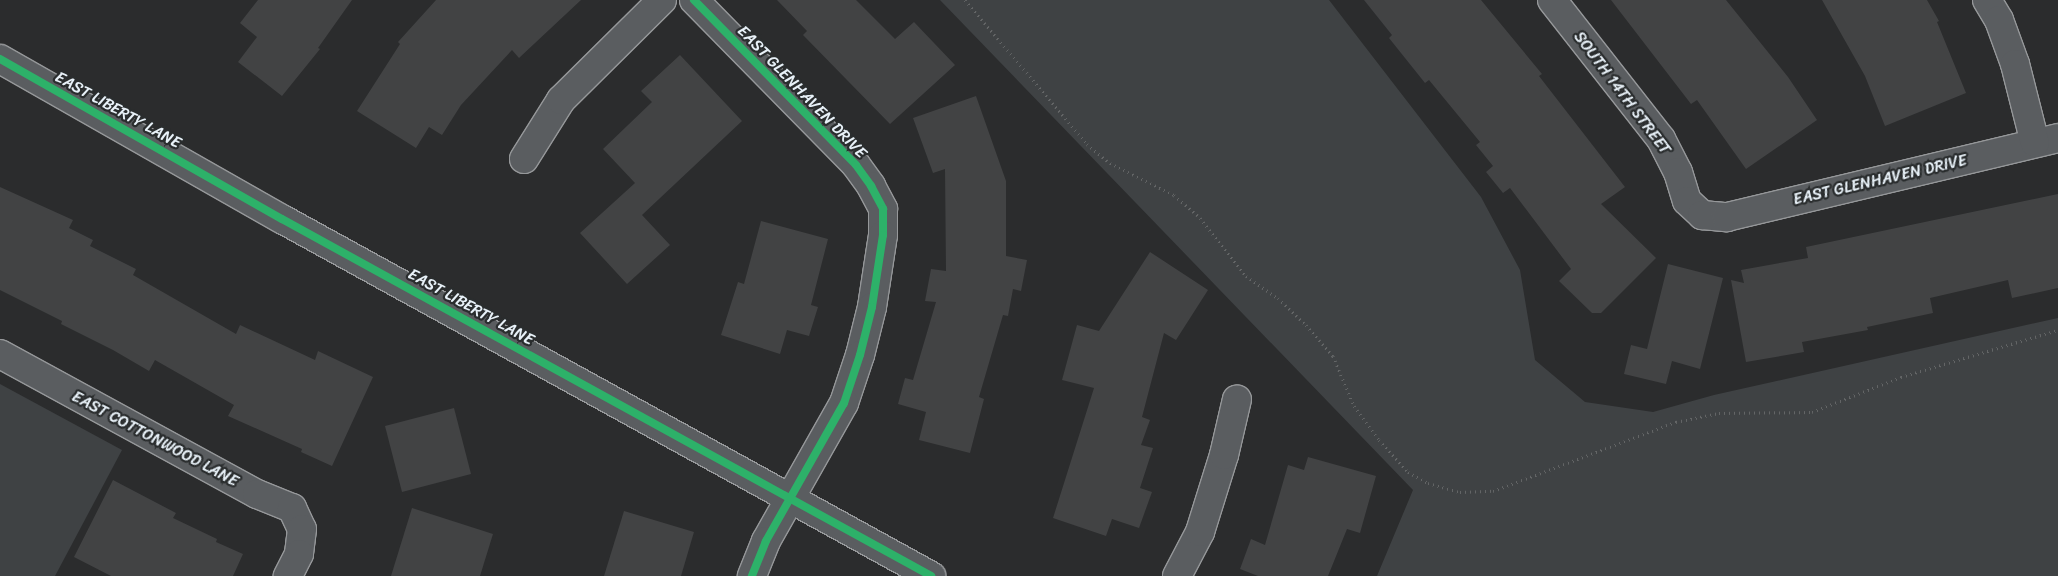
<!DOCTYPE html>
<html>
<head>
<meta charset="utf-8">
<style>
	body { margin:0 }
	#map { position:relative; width:2058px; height:576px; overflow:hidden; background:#2b2c2d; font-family:Sriracha,sans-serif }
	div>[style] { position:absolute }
	.green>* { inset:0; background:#3f4244 }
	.building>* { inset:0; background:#424344 }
	.path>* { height:3px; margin-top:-1.5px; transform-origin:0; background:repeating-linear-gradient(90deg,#636566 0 1px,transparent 0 5px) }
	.roads { filter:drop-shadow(1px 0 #96989a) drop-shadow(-1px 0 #96989a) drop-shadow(0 1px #96989a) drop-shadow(0 -1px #96989a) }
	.street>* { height:28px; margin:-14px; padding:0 14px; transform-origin:14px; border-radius:14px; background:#5a5d60 }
	.secondary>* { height:28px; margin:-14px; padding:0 14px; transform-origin:14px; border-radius:14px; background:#5a5d60 }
	.cycleway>* { height:8px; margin:-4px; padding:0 4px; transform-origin:4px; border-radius:4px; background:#2db169 }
	span { translate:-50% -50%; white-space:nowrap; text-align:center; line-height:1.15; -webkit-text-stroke:4.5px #2a2d2e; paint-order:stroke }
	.street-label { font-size:16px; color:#e8f1f8 }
</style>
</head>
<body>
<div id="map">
	<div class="green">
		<i style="clip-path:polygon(940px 0,1329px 0,1481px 197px,1520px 270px,1535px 360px,1585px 402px,1653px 412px,1714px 395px,2058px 318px,2058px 576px,1377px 576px,1413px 490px)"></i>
		<i style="clip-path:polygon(0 384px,122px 450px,55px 576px,0 576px)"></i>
	</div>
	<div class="building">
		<i style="clip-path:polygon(258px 0,352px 0,318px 48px,320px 49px,282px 96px,238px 62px,257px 37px,240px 23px)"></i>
		<i style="clip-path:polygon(436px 0,581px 0,519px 58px,512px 50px,461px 105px,442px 135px,429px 127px,416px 148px,357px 111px,400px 44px,398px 42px)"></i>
		<i style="clip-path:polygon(777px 0,856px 0,895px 39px,914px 22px,955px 65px,890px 124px,803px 35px,807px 31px)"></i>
		<i style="clip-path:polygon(1364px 0,1481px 0,1542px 74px,1539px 76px,1625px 187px,1601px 204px,1656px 258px,1601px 313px,1592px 313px,1559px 281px,1571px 269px,1510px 188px,1503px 193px,1486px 172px,1493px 166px,1476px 145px,1480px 142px,1429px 80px,1425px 83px,1389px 38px,1392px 35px)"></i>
		<i style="clip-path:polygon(1611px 0,1726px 0,1788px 77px,1817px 120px,1746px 169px,1697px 100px,1691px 104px)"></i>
		<i style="clip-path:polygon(1822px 0,1927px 0,1939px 21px,1937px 22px,1966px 93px,1885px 126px,1865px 76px)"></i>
		<i style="clip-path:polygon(680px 55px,742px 121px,642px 215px,670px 245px,627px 284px,580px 233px,635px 183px,603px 149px,652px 102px,641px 91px)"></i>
		<i style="clip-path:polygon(976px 96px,1006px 181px,1006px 256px,1027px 260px,1021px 291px,1013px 289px,1008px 316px,1003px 315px,979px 397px,984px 399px,970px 453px,919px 440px,926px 412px,898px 404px,905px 378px,913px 380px,936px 302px,925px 301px,931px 269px,946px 271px,945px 169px,933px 173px,913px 118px)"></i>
		<i style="clip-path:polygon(0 187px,73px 220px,69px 228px,93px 240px,90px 246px,136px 269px,133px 275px,236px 334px,240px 325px,315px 360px,318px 351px,373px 377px,332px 466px,301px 452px,302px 449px,228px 416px,234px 405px,155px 360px,149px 371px,113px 350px,61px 324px,62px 321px,0 290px)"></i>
		<i style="clip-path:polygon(2058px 194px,2058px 288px,2012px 298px,2008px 280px,1930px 298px,1933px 313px,1867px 327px,1868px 330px,1802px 342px,1804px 352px,1746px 362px,1731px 280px,1744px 283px,1741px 270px,1808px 258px,1806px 247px)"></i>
		<i style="clip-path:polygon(761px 221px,828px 239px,811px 305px,818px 307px,809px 336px,787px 330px,780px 354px,721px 335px,738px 282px,744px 284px)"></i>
		<i style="clip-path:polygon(1150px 252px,1208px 290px,1176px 340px,1164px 333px,1142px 417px,1150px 420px,1141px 445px,1153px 448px,1140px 488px,1152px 492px,1139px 528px,1112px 519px,1106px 536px,1053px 518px,1094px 388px,1062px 380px,1077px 325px,1099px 331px)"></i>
		<i style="clip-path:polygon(1668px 264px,1723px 278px,1700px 369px,1672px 361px,1666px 384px,1624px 374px,1631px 345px,1647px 349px)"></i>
		<i style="clip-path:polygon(454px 408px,471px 474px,402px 492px,385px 426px)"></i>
		<i style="clip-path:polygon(1308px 457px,1376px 476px,1360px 533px,1347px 529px,1328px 576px,1258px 576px,1240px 569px,1251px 539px,1265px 545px,1288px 465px,1304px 470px)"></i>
		<i style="clip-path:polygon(113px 480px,176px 513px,173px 518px,217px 539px,216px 542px,243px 554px,233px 576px,111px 576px,74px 557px)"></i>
		<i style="clip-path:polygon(412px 508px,493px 534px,480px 576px,391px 576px)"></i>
		<i style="clip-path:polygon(624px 511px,694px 532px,681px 576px,604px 576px)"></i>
	</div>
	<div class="path">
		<i style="left:965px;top:0;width:189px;rotate:49.7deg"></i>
		<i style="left:1087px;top:144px;width:30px;rotate:40deg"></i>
		<i style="left:1110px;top:163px;width:72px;rotate:26.6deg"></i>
		<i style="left:1174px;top:195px;width:35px;rotate:41deg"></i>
		<i style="left:1200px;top:218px;width:74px;rotate:51.6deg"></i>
		<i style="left:1246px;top:276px;width:39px;rotate:35deg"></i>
		<i style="left:1278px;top:298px;width:39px;rotate:44deg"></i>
		<i style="left:1306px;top:325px;width:41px;rotate:48.9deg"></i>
		<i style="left:1333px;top:356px;width:54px;rotate:67.2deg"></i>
		<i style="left:1354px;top:406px;width:42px;rotate:53.7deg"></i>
		<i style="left:1379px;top:440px;width:43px;rotate:47.8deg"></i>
		<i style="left:1408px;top:472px;width:23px;rotate:29deg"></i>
		<i style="left:1428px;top:483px;width:33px;rotate:16deg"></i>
		<i style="left:1460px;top:492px;width:33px;rotate:-2deg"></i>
		<i style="left:1493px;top:491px;width:196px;rotate:-20.7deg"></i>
		<i style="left:1676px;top:422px;width:44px;rotate:-11.8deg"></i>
		<i style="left:1719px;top:413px;width:93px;rotate:-0.6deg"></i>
		<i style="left:1812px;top:412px;width:96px;rotate:-21.5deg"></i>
		<i style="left:1901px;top:377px;width:164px;rotate:-16.7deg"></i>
	</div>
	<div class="roads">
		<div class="street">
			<i style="left:694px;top:0;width:231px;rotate:45.5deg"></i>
			<i style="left:856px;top:165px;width:26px;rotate:54deg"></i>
			<i style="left:871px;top:186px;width:26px;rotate:62deg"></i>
			<i style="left:883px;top:209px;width:26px;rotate:90deg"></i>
			<i style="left:883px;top:235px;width:73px;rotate:98.7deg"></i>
			<i style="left:872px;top:307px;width:49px;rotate:104deg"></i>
			<i style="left:860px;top:355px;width:51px;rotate:108.4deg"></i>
			<i style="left:844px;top:403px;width:159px;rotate:119.5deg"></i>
			<i style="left:766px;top:541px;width:38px;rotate:112deg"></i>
			<i style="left:1552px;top:0;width:177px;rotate:51.9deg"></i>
			<i style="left:1661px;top:139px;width:37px;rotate:63deg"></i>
			<i style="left:1678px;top:172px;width:30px;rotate:73deg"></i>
			<i style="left:1687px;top:201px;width:21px;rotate:43deg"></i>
			<i style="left:1702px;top:215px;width:25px;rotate:5deg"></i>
			<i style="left:1727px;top:217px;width:340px;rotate:-13.4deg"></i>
			<i style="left:1987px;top:0;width:23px;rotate:59deg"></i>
			<i style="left:1999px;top:20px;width:47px;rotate:70deg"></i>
			<i style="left:2015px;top:64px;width:81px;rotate:75.8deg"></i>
			<i style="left:524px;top:159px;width:70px;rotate:-57.9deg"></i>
			<i style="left:561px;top:100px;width:142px;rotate:-44.7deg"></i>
			<i style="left:0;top:354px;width:293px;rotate:28.6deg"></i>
			<i style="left:257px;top:494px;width:38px;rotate:22deg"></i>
			<i style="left:292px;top:508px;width:23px;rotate:65deg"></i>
			<i style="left:302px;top:529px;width:25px;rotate:97deg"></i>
			<i style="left:299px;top:554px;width:25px;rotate:117deg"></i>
			<i style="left:1177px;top:576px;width:50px;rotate:-62.4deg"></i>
			<i style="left:1200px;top:532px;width:81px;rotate:-72.7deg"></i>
			<i style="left:1224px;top:455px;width:57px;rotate:-76.9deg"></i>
		</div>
		<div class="secondary">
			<i style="left:0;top:59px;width:324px;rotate:29.6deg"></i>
			<i style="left:282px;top:219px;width:741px;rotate:28.81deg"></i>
		</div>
	</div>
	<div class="cycleway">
		<i style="left:694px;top:0;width:231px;rotate:45.5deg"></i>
		<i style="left:856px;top:165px;width:26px;rotate:54deg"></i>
		<i style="left:871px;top:186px;width:26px;rotate:62deg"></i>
		<i style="left:883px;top:209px;width:26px;rotate:90deg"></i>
		<i style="left:883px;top:235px;width:73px;rotate:98.7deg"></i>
		<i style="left:872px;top:307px;width:49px;rotate:104deg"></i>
		<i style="left:860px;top:355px;width:51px;rotate:108.4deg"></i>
		<i style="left:844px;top:403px;width:159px;rotate:119.5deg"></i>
		<i style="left:766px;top:541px;width:38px;rotate:112deg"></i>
		<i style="left:0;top:59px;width:324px;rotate:29.6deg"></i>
		<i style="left:282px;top:219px;width:741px;rotate:28.81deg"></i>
	</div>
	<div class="street-label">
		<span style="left:802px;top:92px;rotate:46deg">EAST GLENHAVEN DRIVE</span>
		<span style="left:1622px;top:93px;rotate:53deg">SOUTH 14TH STREET</span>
		<span style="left:118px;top:110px;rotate:29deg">EAST LIBERTY LANE</span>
		<span style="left:1880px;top:180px;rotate:-13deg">EAST GLENHAVEN DRIVE</span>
		<span style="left:471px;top:307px;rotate:29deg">EAST LIBERTY LANE</span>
		<span style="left:155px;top:439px;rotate:28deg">EAST COTTONWOOD LANE</span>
	</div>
</div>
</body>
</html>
